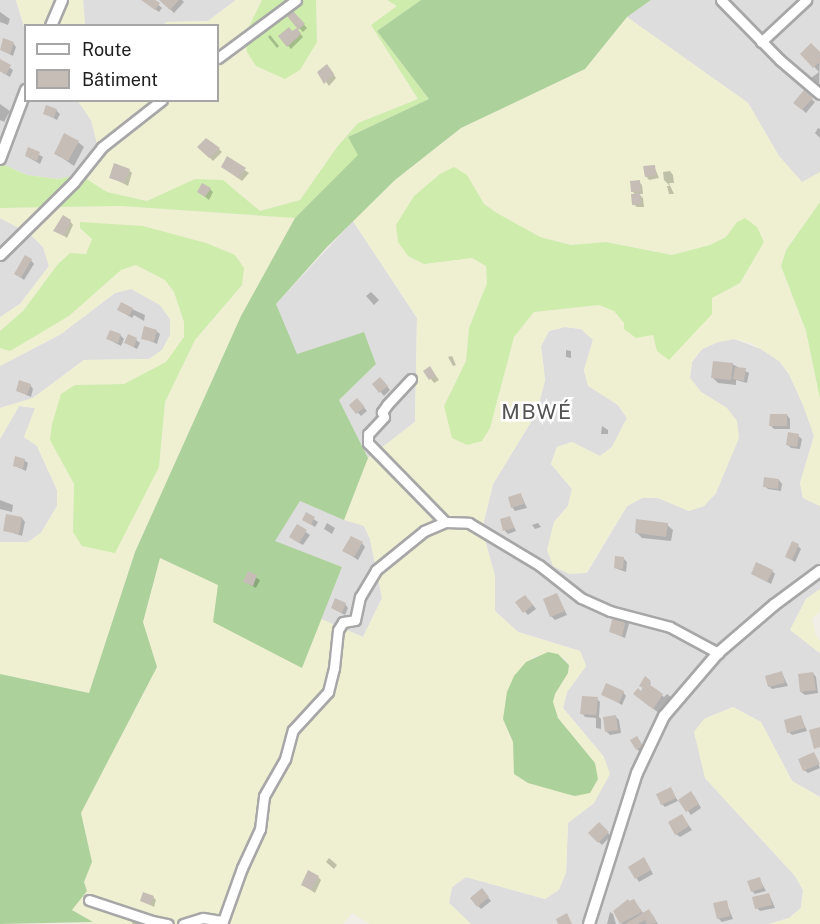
<!DOCTYPE html>
<html>
<head>
<meta charset="utf-8">
<style>
	body { margin:0 }
	#map { position:relative; width:820px; height:924px; overflow:hidden; background:#f1ede7; font-family:"Public Sans",sans-serif }
	div>[style] { position:absolute }
	.residential>* { inset:0; background:#dedddd }
	.farmland>* { inset:0; background:#eff0d2 }
	.grass>* { inset:0; background:#ceecac }
	.forest>* { inset:0; background:#add19b }
	.shadow>* { inset:0; background:#0003 }
	.building>* { inset:0; background:#c6bdb6 }
	.roads { filter:drop-shadow(2px 0 #a7a7a7) drop-shadow(-2px 0 #a7a7a7) drop-shadow(0 2px #a7a7a7) drop-shadow(0 -2px #a7a7a7) }
	.minor>* { height:9px; margin:-4.5px; padding:0 4.5px; transform-origin:4.5px; border-radius:4.5px; background:#fff }
	.tertiary>* { height:10px; margin:-5px; padding:0 5px; transform-origin:5px; border-radius:5px; background:#fff }
	span { translate:-50% -50%; white-space:nowrap; text-align:center; line-height:1.15; -webkit-text-stroke:5px #fff; paint-order:stroke }
	.quarter-label { font-size:21px; color:#535353; letter-spacing:1.5px }
	.legend { position:absolute; left:24px; top:24px; width:195px; height:78px; box-sizing:border-box; background:#fff; border:2px solid #a6a6a6; margin:0; padding:8px 10px; list-style:none; font-size:18px; color:#202020 }
	.legend li { display:flex; align-items:center; gap:12px; height:30px }
	.legend b { width:30px; border:2px solid #a6a6a6 }
</style>
</head>
<body>
<div id="map">
	<div class="residential">
		<i style="clip-path:polygon(0 0,16px 0,25px 30px,26px 100px,78px 101px,91px 120px,99px 151px,80px 175px,58px 179px,27px 175px,0 163px)"></i>
		<i style="clip-path:polygon(83px 0,236px 0,208px 21px,167px 22px,162px 26px,85px 25px)"></i>
		<i style="clip-path:polygon(651px 0,820px 0,820px 172px,802px 183px,779px 156px,748px 103px,627px 17px)"></i>
		<i style="clip-path:polygon(0 218px,30px 234px,43px 247px,49px 266px,20px 304px,0 317px)"></i>
		<i style="clip-path:polygon(353px 221px,417px 318px,415px 422px,368px 458px,339px 400px,376px 364px,364px 332px,297px 354px,275px 305px)"></i>
		<i style="clip-path:polygon(132px 288px,160px 305px,170px 319px,170px 335px,162px 350px,149px 359px,84px 360px,33px 398px,0 408px,0 366px,61px 334px,115px 293px)"></i>
		<i style="clip-path:polygon(565px 327px,581px 329px,593px 340px,584px 370px,588px 385px,618px 405px,627px 418px,612px 447px,600px 456px,572px 442px,557px 447px,551px 464px,572px 489px,568px 506px,554px 522px,587px 573px,627px 506px,642px 498px,658px 498px,689px 511px,704px 506px,716px 493px,727px 408px,701px 392px,690px 378px,692px 362px,702px 349px,718px 342px,734px 339px,766px 351px,779px 361px,789px 374px,810px 420px,814px 436px,800px 483px,803px 498px,820px 506px,820px 589px,806px 599px,790px 630px,820px 653px,820px 797px,792px 781px,761px 722px,733px 707px,704px 719px,705px 778px,795px 876px,803px 890px,801px 908px,789px 918px,769px 924px,471px 924px,449px 903px,452px 887px,466px 877px,545px 899px,566px 873px,568px 823px,594px 803px,604px 757px,563px 708px,567px 692px,586px 666px,580px 651px,518px 632px,495px 611px,495px 576px,482px 529px,493px 484px,537px 412px,545px 380px,541px 346px,549px 331px)"></i>
		<i style="clip-path:polygon(19px 406px,36px 408px,24px 437px,37px 446px,57px 490px,57px 506px,41px 533px,28px 542px,0 542px,0 439px)"></i>
		<i style="clip-path:polygon(300px 501px,364px 526px,370px 539px,382px 598px,363px 637px,321px 619px,342px 567px,274px 542px)"></i>
	</div>
	<div class="farmland">
		<i style="clip-path:polygon(16px 0,83px 0,85px 25px,26px 26px,25px 30px)"></i>
		<i style="clip-path:polygon(236px 0,262px 0,245px 35px,317px 42px,316px 0,387px 0,397px 6px,371px 25px,418px 99px,358px 123px,337px 147px,300px 200px,260px 211px,223px 180px,195px 180px,147px 201px,107px 192px,80px 175px,99px 151px,91px 120px,78px 101px,218px 100px,218px 26px,162px 25px,167px 22px,208px 21px)"></i>
		<i style="clip-path:polygon(evenodd,627px 17px,748px 103px,779px 156px,802px 182px,820px 172px,820px 202px,786px 249px,781px 266px,806px 331px,820px 399px,820px 506px,803px 498px,800px 483px,814px 436px,803px 405px,789px 374px,779px 361px,751px 343px,734px 339px,718px 342px,702px 349px,692px 362px,690px 378px,701px 392px,727px 408px,737px 421px,739px 438px,716px 493px,704px 506px,689px 511px,658px 498px,642px 498px,627px 506px,586px 573px,569px 574px,553px 566px,547px 550px,554px 522px,568px 506px,572px 489px,551px 464px,557px 447px,572px 442px,600px 456px,612px 447px,627px 418px,618px 405px,588px 386px,584px 370px,593px 340px,581px 329px,565px 327px,549px 331px,541px 346px,545px 380px,537px 412px,493px 484px,482px 529px,495px 576px,495px 611px,518px 632px,580px 651px,586px 666px,567px 692px,563px 708px,604px 757px,610px 774px,594px 803px,568px 823px,566px 873px,559px 890px,545px 899px,466px 877px,452px 887px,449px 903px,471px 924px,370px 924px,352px 913px,343px 924px,76px 924px,93px 922px,72px 910px,87px 891px,84px 882px,92px 862px,81px 813px,157px 667px,143px 622px,160px 558px,218px 585px,302px 668px,321px 619px,363px 637px,382px 598px,370px 539px,364px 526px,344px 520px,368px 458px,415px 422px,417px 318px,353px 221px,395px 180px,461px 128px,585px 69px,627px 17px,467px 175px,484px 204px,497px 213px,540px 237px,572px 245px,606px 242px,672px 255px,710px 245px,726px 237px,737px 222px,764px 242px,740px 283px,712px 298px,624px 323px,614px 311px,599px 305px,534px 312px,514px 337px,490px 428px,444px 406px,466px 361px,469px 328px,487px 283px,486px 266px,472px 257px,424px 264px,408px 256px,467px 175px,627px 17px,542px 656px,565px 658px,569px 666px,568px 673px,555px 694px,553px 702px,558px 718px,595px 763px,515px 775px,513px 742px,533px 657px,542px 656px)"></i>
		<i style="clip-path:polygon(121px 206px,295px 218px,241px 316px,135px 552px,89px 693px,0 674px,0 542px,28px 542px,41px 533px,57px 506px,57px 490px,37px 446px,24px 437px,35px 408px,19px 406px,0 439px,0 408px,33px 398px,84px 360px,149px 359px,162px 350px,170px 335px,170px 319px,160px 305px,131px 289px,115px 293px,61px 334px,0 366px,0 348px,10px 350px,69px 316px,121px 270px,136px 265px,165px 280px,174px 292px,184px 322px,184px 337px,177px 351px,166px 362px,124px 384px,75px 385px,50px 440px,74px 484px,73px 532px,159px 467px,165px 402px,195px 340px,242px 285px,80px 228px,92px 239px,86px 254px,70px 253px,58px 264px,23px 311px,0 331px,0 317px,20px 304px,49px 266px,43px 247px,30px 234px,0 218px,0 208px)"></i>
		<i style="clip-path:polygon(820px 589px,820px 611px,812px 619px,816px 636px,820px 640px,820px 653px,790px 630px,806px 599px)"></i>
		<i style="clip-path:polygon(733px 707px,761px 722px,792px 781px,820px 797px,820px 924px,769px 924px,789px 918px,801px 908px,803px 890px,795px 876px,705px 778px,694px 732px,704px 719px)"></i>
	</div>
	<div class="grass">
		<i style="clip-path:polygon(262px 0,316px 0,317px 42px,300px 70px,285px 79px,256px 66px,247px 52px,245px 35px)"></i>
		<i style="clip-path:polygon(387px 0,421px 0,377px 31px,429px 99px,348px 137px,359px 155px,295px 218px,121px 206px,0 208px,0 163px,27px 175px,57px 179px,80px 175px,107px 192px,147px 201px,195px 179px,223px 180px,260px 211px,300px 200px,337px 147px,358px 123px,418px 99px,371px 25px,397px 6px)"></i>
		<i style="clip-path:polygon(454px 167px,467px 175px,484px 204px,497px 213px,540px 237px,571px 245px,606px 242px,672px 255px,710px 245px,726px 237px,737px 222px,745px 218px,757px 227px,764px 242px,740px 283px,712px 298px,712px 314px,669px 360px,657px 351px,653px 335px,636px 338px,624px 329px,624px 323px,614px 311px,599px 305px,534px 312px,514px 337px,490px 428px,482px 441px,467px 445px,452px 438px,444px 406px,466px 361px,469px 328px,487px 283px,486px 266px,472px 258px,424px 264px,408px 256px,398px 242px,396px 225px,414px 196px,440px 174px)"></i>
		<i style="clip-path:polygon(820px 202px,820px 399px,806px 331px,781px 266px,786px 250px)"></i>
		<i style="clip-path:polygon(80px 222px,143px 226px,206px 243px,235px 255px,244px 268px,242px 285px,195px 340px,165px 402px,159px 467px,115px 553px,82px 546px,73px 532px,74px 484px,50px 440px,52px 424px,61px 394px,75px 385px,124px 384px,166px 362px,184px 337px,184px 322px,174px 292px,165px 280px,136px 265px,121px 270px,69px 316px,10px 351px,0 348px,0 331px,23px 311px,58px 264px,70px 253px,86px 254px,92px 239px,80px 228px)"></i>
	</div>
	<div class="forest">
		<i style="clip-path:polygon(421px 0,651px 0,627px 17px,585px 69px,461px 128px,395px 180px,327px 247px,276px 304px,297px 354px,364px 332px,376px 364px,339px 400px,368px 458px,344px 520px,300px 501px,275px 541px,342px 567px,302px 668px,213px 622px,218px 585px,160px 558px,143px 622px,157px 667px,81px 813px,92px 862px,84px 882px,87px 891px,72px 910px,93px 922px,0 924px,0 674px,89px 693px,135px 552px,241px 316px,295px 218px,358px 155px,348px 137px,429px 99px,377px 31px)"></i>
		<i style="clip-path:polygon(548px 652px,558px 654px,569px 665px,568px 673px,555px 694px,553px 702px,558px 718px,595px 763px,598px 779px,590px 793px,575px 796px,567px 794px,528px 783px,514px 774px,513px 742px,503px 719px,507px 692px,514px 676px,526px 662px)"></i>
	</div>
	<div class="shadow">
		<i style="clip-path:polygon(142px 0,153px 0,162px 8px,159px 12px)"></i>
		<i style="clip-path:polygon(161px 0,182px 0,184px 2px,174px 13px)"></i>
		<i style="clip-path:polygon(0 12px,10px 19px,8px 25px,0 22px)"></i>
		<i style="clip-path:polygon(293px 13px,307px 28px,303px 32px,289px 17px)"></i>
		<i style="clip-path:polygon(297px 30px,303px 37px,291px 49px,280px 37px)"></i>
		<i style="clip-path:polygon(270px 35px,279px 46px,277px 48px,268px 37px)"></i>
		<i style="clip-path:polygon(13px 43px,16px 47px,13px 56px,1px 50px)"></i>
		<i style="clip-path:polygon(802px 54px,820px 54px,819px 86px,811px 78px,819px 72px)"></i>
		<i style="clip-path:polygon(0 61px,13px 70px,10px 77px,0 71px)"></i>
		<i style="clip-path:polygon(330px 69px,336px 78px,329px 86px,319px 72px)"></i>
		<i style="clip-path:polygon(804px 92px,815px 102px,806px 113px,795px 103px)"></i>
		<i style="clip-path:polygon(0 104px,10px 111px,4px 122px,0 120px)"></i>
		<i style="clip-path:polygon(56px 110px,60px 114px,57px 120px,44px 113px)"></i>
		<i style="clip-path:polygon(818px 128px,820px 129px,820px 138px,815px 133px)"></i>
		<i style="clip-path:polygon(78px 142px,84px 147px,74px 166px,55px 153px)"></i>
		<i style="clip-path:polygon(199px 147px,219px 149px,222px 152px,213px 161px)"></i>
		<i style="clip-path:polygon(29px 149px,43px 157px,40px 164px,26px 156px)"></i>
		<i style="clip-path:polygon(227px 158px,249px 173px,242px 181px,223px 167px)"></i>
		<i style="clip-path:polygon(654px 166px,659px 178px,649px 180px,646px 176px)"></i>
		<i style="clip-path:polygon(129px 170px,132px 173px,128px 186px,111px 177px)"></i>
		<i style="clip-path:polygon(670px 171px,673px 175px,674px 183px,669px 183px,674px 194px,669px 194px,667px 186px,670px 186px,664px 180px,663px 172px)"></i>
		<i style="clip-path:polygon(639px 182px,642px 185px,643px 194px,639px 194px,643px 198px,644px 207px,637px 207px,633px 204px,636px 195px,632px 191px)"></i>
		<i style="clip-path:polygon(210px 189px,213px 192px,209px 200px,199px 192px)"></i>
		<i style="clip-path:polygon(70px 221px,73px 225px,67px 238px,55px 230px)"></i>
		<i style="clip-path:polygon(31px 260px,34px 264px,24px 280px,16px 274px)"></i>
		<i style="clip-path:polygon(371px 292px,379px 300px,374px 305px,366px 296px)"></i>
		<i style="clip-path:polygon(132px 309px,145px 315px,144px 321px,134px 315px,132px 318px,119px 310px)"></i>
		<i style="clip-path:polygon(156px 331px,160px 334px,157px 344px,143px 338px)"></i>
		<i style="clip-path:polygon(120px 335px,124px 339px,121px 346px,108px 339px)"></i>
		<i style="clip-path:polygon(136px 340px,140px 343px,137px 349px,126px 343px)"></i>
		<i style="clip-path:polygon(566px 350px,571px 351px,571px 358px,566px 357px)"></i>
		<i style="clip-path:polygon(452px 356px,456px 365px,453px 366px,448px 357px)"></i>
		<i style="clip-path:polygon(732px 364px,749px 373px,747px 383px,736px 380px,736px 385px,718px 383px,713px 378px)"></i>
		<i style="clip-path:polygon(430px 368px,439px 380px,434px 383px,425px 371px)"></i>
		<i style="clip-path:polygon(384px 382px,390px 390px,384px 396px,374px 384px)"></i>
		<i style="clip-path:polygon(30px 385px,33px 389px,31px 397px,18px 391px)"></i>
		<i style="clip-path:polygon(360px 403px,367px 411px,361px 416px,351px 405px)"></i>
		<i style="clip-path:polygon(787px 415px,790px 419px,790px 429px,774px 429px,771px 426px)"></i>
		<i style="clip-path:polygon(602px 426px,608px 430px,608px 434px,601px 434px)"></i>
		<i style="clip-path:polygon(798px 436px,802px 439px,800px 449px,791px 448px,787px 444px)"></i>
		<i style="clip-path:polygon(24px 460px,28px 463px,26px 471px,15px 466px)"></i>
		<i style="clip-path:polygon(779px 480px,782px 484px,781px 491px,768px 489px,765px 486px)"></i>
		<i style="clip-path:polygon(521px 495px,527px 508px,515px 511px,512px 507px)"></i>
		<i style="clip-path:polygon(0 500px,13px 505px,12px 512px,0 509px)"></i>
		<i style="clip-path:polygon(306px 514px,318px 522px,315px 527px,304px 520px)"></i>
		<i style="clip-path:polygon(22px 518px,25px 522px,22px 536px,5px 530px)"></i>
		<i style="clip-path:polygon(510px 518px,516px 531px,508px 534px,505px 531px)"></i>
		<i style="clip-path:polygon(327px 523px,335px 528px,332px 534px,324px 529px)"></i>
		<i style="clip-path:polygon(538px 523px,541px 527px,535px 529px,532px 525px)"></i>
		<i style="clip-path:polygon(667px 525px,673px 530px,671px 541px,642px 538px,636px 532px)"></i>
		<i style="clip-path:polygon(297px 526px,310px 535px,303px 545px,294px 540px)"></i>
		<i style="clip-path:polygon(362px 543px,365px 547px,358px 560px,344px 551px)"></i>
		<i style="clip-path:polygon(798px 546px,801px 549px,795px 562px,787px 557px)"></i>
		<i style="clip-path:polygon(624px 559px,627px 562px,626px 572px,615px 568px)"></i>
		<i style="clip-path:polygon(772px 571px,775px 574px,771px 584px,753px 574px)"></i>
		<i style="clip-path:polygon(248px 573px,260px 580px,256px 588px,245px 582px)"></i>
		<i style="clip-path:polygon(557px 595px,567px 615px,555px 620px,551px 616px)"></i>
		<i style="clip-path:polygon(529px 600px,536px 609px,528px 615px,517px 603px)"></i>
		<i style="clip-path:polygon(345px 604px,348px 608px,345px 615px,332px 608px)"></i>
		<i style="clip-path:polygon(625px 621px,629px 624px,625px 638px,611px 632px)"></i>
		<i style="clip-path:polygon(782px 673px,788px 686px,772px 689px,769px 686px)"></i>
		<i style="clip-path:polygon(813px 673px,816px 677px,818px 693px,805px 695px,801px 692px)"></i>
		<i style="clip-path:polygon(645px 679px,651px 683px,649px 686px,664px 697px,667px 694px,672px 698px,659px 713px,644px 702px,641px 693px)"></i>
		<i style="clip-path:polygon(623px 692px,626px 696px,622px 705px,603px 694px)"></i>
		<i style="clip-path:polygon(597px 699px,600px 702px,599px 717px,601px 719px,601px 729px,596px 728px,596px 718px,585px 717px,582px 713px)"></i>
		<i style="clip-path:polygon(616px 717px,619px 720px,621px 733px,610px 735px,606px 731px)"></i>
		<i style="clip-path:polygon(801px 717px,807px 731px,792px 735px,789px 732px)"></i>
		<i style="clip-path:polygon(637px 738px,645px 750px,640px 752px,637px 749px)"></i>
		<i style="clip-path:polygon(814px 753px,820px 768px,808px 773px,804px 770px)"></i>
		<i style="clip-path:polygon(670px 788px,678px 801px,665px 807px,662px 804px)"></i>
		<i style="clip-path:polygon(694px 796px,701px 808px,691px 815px,680px 800px)"></i>
		<i style="clip-path:polygon(682px 816px,692px 830px,680px 837px,676px 834px)"></i>
		<i style="clip-path:polygon(599px 824px,611px 836px,602px 845px,590px 833px)"></i>
		<i style="clip-path:polygon(329px 858px,337px 865px,334px 869px,326px 862px)"></i>
		<i style="clip-path:polygon(647px 863px,653px 874px,639px 882px,630px 868px)"></i>
		<i style="clip-path:polygon(318px 877px,321px 880px,315px 893px,303px 885px)"></i>
		<i style="clip-path:polygon(759px 878px,766px 891px,755px 894px,752px 891px)"></i>
		<i style="clip-path:polygon(485px 894px,491px 901px,481px 909px,478px 906px)"></i>
		<i style="clip-path:polygon(769px 894px,775px 908px,760px 911px,757px 908px)"></i>
		<i style="clip-path:polygon(153px 897px,156px 900px,154px 907px,141px 900px)"></i>
		<i style="clip-path:polygon(634px 901px,644px 914px,652px 914px,658px 924px,622px 924px,615px 911px)"></i>
		<i style="clip-path:polygon(726px 902px,733px 919px,722px 922px,718px 918px)"></i>
		<i style="clip-path:polygon(610px 912px,613px 914px,616px 924px,607px 924px)"></i>
		<i style="clip-path:polygon(133px 919px,146px 923px,147px 924px,132px 924px)"></i>
	</div>
	<div class="building">
		<i style="clip-path:polygon(141px 0,155px 0,160px 3px,155px 10px)"></i>
		<i style="clip-path:polygon(159px 0,179px 0,170px 10px)"></i>
		<i style="clip-path:polygon(293px 11px,305px 24px,298px 30px,301px 33px,298px 37px,287px 47px,278px 36px,289px 27px,292px 31px,297px 28px,287px 16px)"></i>
		<i style="clip-path:polygon(3px 38px,14px 42px,10px 54px,0 50px)"></i>
		<i style="clip-path:polygon(811px 43px,820px 52px,820px 62px,813px 68px,800px 54px)"></i>
		<i style="clip-path:polygon(0 59px,11px 65px,6px 75px,0 71px)"></i>
		<i style="clip-path:polygon(327px 64px,334px 74px,324px 84px,317px 72px)"></i>
		<i style="clip-path:polygon(804px 90px,813px 98px,802px 110px,793px 103px)"></i>
		<i style="clip-path:polygon(46px 105px,57px 109px,54px 118px,43px 114px)"></i>
		<i style="clip-path:polygon(64px 133px,79px 141px,68px 161px,54px 154px)"></i>
		<i style="clip-path:polygon(206px 138px,220px 148px,209px 158px,197px 147px)"></i>
		<i style="clip-path:polygon(28px 147px,40px 152px,37px 161px,25px 156px)"></i>
		<i style="clip-path:polygon(227px 156px,246px 168px,238px 178px,221px 167px)"></i>
		<i style="clip-path:polygon(114px 163px,130px 169px,124px 183px,109px 178px)"></i>
		<i style="clip-path:polygon(655px 165px,656px 175px,645px 177px,643px 166px)"></i>
		<i style="clip-path:polygon(640px 180px,641px 191px,631px 192px,630px 181px)"></i>
		<i style="clip-path:polygon(202px 183px,211px 188px,205px 197px,197px 192px)"></i>
		<i style="clip-path:polygon(640px 193px,641px 204px,632px 205px,631px 194px)"></i>
		<i style="clip-path:polygon(63px 215px,71px 220px,64px 236px,53px 231px)"></i>
		<i style="clip-path:polygon(25px 255px,32px 259px,21px 278px,14px 274px)"></i>
		<i style="clip-path:polygon(121px 302px,133px 308px,129px 316px,117px 310px)"></i>
		<i style="clip-path:polygon(144px 326px,157px 330px,154px 342px,141px 339px)"></i>
		<i style="clip-path:polygon(110px 330px,121px 334px,118px 343px,106px 339px)"></i>
		<i style="clip-path:polygon(128px 334px,137px 338px,134px 347px,124px 343px)"></i>
		<i style="clip-path:polygon(713px 361px,733px 363px,731px 380px,711px 378px)"></i>
		<i style="clip-path:polygon(430px 366px,436px 376px,429px 380px,423px 371px)"></i>
		<i style="clip-path:polygon(735px 367px,746px 368px,744px 381px,733px 379px)"></i>
		<i style="clip-path:polygon(380px 377px,388px 386px,379px 393px,372px 384px)"></i>
		<i style="clip-path:polygon(19px 380px,31px 384px,27px 395px,16px 391px)"></i>
		<i style="clip-path:polygon(357px 398px,365px 407px,356px 414px,349px 405px)"></i>
		<i style="clip-path:polygon(770px 414px,787px 414px,787px 426px,769px 426px)"></i>
		<i style="clip-path:polygon(788px 432px,799px 434px,797px 447px,786px 445px)"></i>
		<i style="clip-path:polygon(15px 456px,25px 459px,23px 469px,13px 466px)"></i>
		<i style="clip-path:polygon(764px 477px,779px 479px,778px 489px,763px 487px)"></i>
		<i style="clip-path:polygon(521px 493px,524px 504px,511px 508px,508px 497px)"></i>
		<i style="clip-path:polygon(306px 512px,315px 517px,311px 525px,302px 520px)"></i>
		<i style="clip-path:polygon(6px 514px,22px 517px,19px 534px,3px 531px)"></i>
		<i style="clip-path:polygon(510px 516px,514px 528px,503px 531px,500px 519px)"></i>
		<i style="clip-path:polygon(636px 519px,668px 523px,666px 537px,635px 533px)"></i>
		<i style="clip-path:polygon(297px 524px,307px 530px,299px 543px,289px 537px)"></i>
		<i style="clip-path:polygon(351px 536px,363px 542px,354px 557px,342px 551px)"></i>
		<i style="clip-path:polygon(792px 541px,799px 544px,792px 560px,785px 557px)"></i>
		<i style="clip-path:polygon(615px 556px,624px 557px,623px 569px,614px 568px)"></i>
		<i style="clip-path:polygon(756px 562px,773px 570px,767px 582px,751px 574px)"></i>
		<i style="clip-path:polygon(248px 571px,257px 575px,253px 586px,243px 582px)"></i>
		<i style="clip-path:polygon(557px 593px,565px 611px,550px 617px,543px 599px)"></i>
		<i style="clip-path:polygon(525px 595px,533px 605px,523px 613px,515px 602px)"></i>
		<i style="clip-path:polygon(335px 598px,346px 603px,342px 613px,331px 608px)"></i>
		<i style="clip-path:polygon(613px 616px,626px 620px,622px 636px,609px 632px)"></i>
		<i style="clip-path:polygon(782px 671px,785px 683px,768px 687px,765px 676px)"></i>
		<i style="clip-path:polygon(813px 672px,816px 690px,800px 692px,798px 674px)"></i>
		<i style="clip-path:polygon(645px 676px,651px 681px,649px 684px,663px 694px,653px 709px,633px 694px,638px 688px,641px 691px,643px 688px,639px 686px)"></i>
		<i style="clip-path:polygon(606px 683px,624px 691px,619px 703px,601px 695px)"></i>
		<i style="clip-path:polygon(582px 696px,598px 697px,596px 715px,580px 714px)"></i>
		<i style="clip-path:polygon(616px 715px,618px 730px,605px 732px,603px 717px)"></i>
		<i style="clip-path:polygon(801px 715px,805px 728px,787px 733px,784px 720px)"></i>
		<i style="clip-path:polygon(820px 727px,820px 747px,814px 749px,809px 730px)"></i>
		<i style="clip-path:polygon(637px 736px,643px 746px,636px 750px,630px 740px)"></i>
		<i style="clip-path:polygon(814px 752px,820px 764px,803px 771px,798px 759px)"></i>
		<i style="clip-path:polygon(671px 787px,676px 798px,661px 805px,656px 794px)"></i>
		<i style="clip-path:polygon(691px 791px,699px 804px,686px 812px,678px 800px)"></i>
		<i style="clip-path:polygon(682px 814px,689px 826px,675px 835px,668px 822px)"></i>
		<i style="clip-path:polygon(599px 822px,609px 832px,598px 843px,588px 833px)"></i>
		<i style="clip-path:polygon(644px 857px,651px 870px,635px 879px,628px 867px)"></i>
		<i style="clip-path:polygon(308px 870px,319px 876px,311px 890px,301px 885px)"></i>
		<i style="clip-path:polygon(760px 877px,763px 888px,751px 892px,747px 881px)"></i>
		<i style="clip-path:polygon(482px 888px,489px 897px,477px 907px,470px 898px)"></i>
		<i style="clip-path:polygon(143px 892px,154px 896px,150px 905px,140px 901px)"></i>
		<i style="clip-path:polygon(769px 893px,772px 905px,755px 909px,752px 897px)"></i>
		<i style="clip-path:polygon(628px 899px,629px 901px,634px 899px,642px 912px,620px 924px,613px 911px)"></i>
		<i style="clip-path:polygon(727px 900px,730px 916px,717px 919px,713px 903px)"></i>
		<i style="clip-path:polygon(649px 909px,657px 923px,647px 924px,645px 920px,638px 924px,625px 924px)"></i>
		<i style="clip-path:polygon(567px 913px,572px 924px,558px 924px,556px 919px)"></i>
	</div>
	<div class="roads">
		<div class="minor">
			<i style="left:721px;top:0;width:84px;rotate:45.5deg"></i>
			<i style="left:780px;top:60px;width:52px;rotate:40.4deg"></i>
			<i style="left:761px;top:42px;width:62px;rotate:-43deg"></i>
			<i style="left:218px;top:58px;width:97px;rotate:-36.6deg"></i>
			<i style="left:0;top:255px;width:104px;rotate:-44.6deg"></i>
			<i style="left:74px;top:182px;width:45px;rotate:-51.3deg"></i>
			<i style="left:102px;top:147px;width:76px;rotate:-38.1deg"></i>
			<i style="left:411px;top:379px;width:35px;rotate:133deg"></i>
			<i style="left:387px;top:405px;width:9px;rotate:126deg"></i>
			<i style="left:382px;top:412px;width:5px;rotate:68deg"></i>
			<i style="left:384px;top:417px;width:23px;rotate:133deg"></i>
			<i style="left:368px;top:434px;width:9px;rotate:90deg"></i>
			<i style="left:368px;top:443px;width:110px;rotate:45.7deg"></i>
			<i style="left:89px;top:900px;width:66px;rotate:18.4deg"></i>
			<i style="left:152px;top:921px;width:16px;rotate:11deg"></i>
			<i style="left:183px;top:924px;width:21px;rotate:-17deg"></i>
			<i style="left:203px;top:918px;width:20px;rotate:9deg"></i>
			<i style="left:223px;top:921px;width:56px;rotate:-70.3deg"></i>
			<i style="left:242px;top:868px;width:43px;rotate:-65.2deg"></i>
			<i style="left:260px;top:829px;width:33px;rotate:-83deg"></i>
			<i style="left:264px;top:796px;width:43px;rotate:-60.4deg"></i>
			<i style="left:285px;top:759px;width:30px;rotate:-75deg"></i>
			<i style="left:293px;top:730px;width:52px;rotate:-47.4deg"></i>
			<i style="left:328px;top:692px;width:25px;rotate:-76deg"></i>
			<i style="left:334px;top:668px;width:38px;rotate:-84deg"></i>
			<i style="left:338px;top:630px;width:9px;rotate:-58deg"></i>
			<i style="left:343px;top:622px;width:12px;rotate:-9deg"></i>
			<i style="left:355px;top:620px;width:24px;rotate:-78deg"></i>
			<i style="left:360px;top:597px;width:31px;rotate:-59deg"></i>
			<i style="left:376px;top:570px;width:62px;rotate:-39.1deg"></i>
			<i style="left:424px;top:531px;width:23px;rotate:-23deg"></i>
			<i style="left:445px;top:522px;width:24px;rotate:2deg"></i>
			<i style="left:469px;top:523px;width:82px;rotate:31deg"></i>
			<i style="left:539px;top:565px;width:53px;rotate:38.2deg"></i>
			<i style="left:581px;top:598px;width:32px;rotate:24deg"></i>
			<i style="left:610px;top:611px;width:62px;rotate:14.9deg"></i>
			<i style="left:670px;top:627px;width:55px;rotate:28.4deg"></i>
		</div>
		<div class="tertiary">
			<i style="left:51px;top:26px;width:28px;rotate:-67deg"></i>
			<i style="left:0;top:159px;width:74px;rotate:-69.4deg"></i>
			<i style="left:589px;top:924px;width:158px;rotate:-72.4deg"></i>
			<i style="left:637px;top:773px;width:63px;rotate:-64.7deg"></i>
			<i style="left:664px;top:716px;width:83px;rotate:-49.4deg"></i>
			<i style="left:718px;top:653px;width:74px;rotate:-40.6deg"></i>
			<i style="left:774px;top:605px;width:57px;rotate:-36.5deg"></i>
		</div>
	</div>
	<div class="quarter-label">
		<span style="left:537px;top:412px">MBWÉ</span>
	</div>
	<ul class="legend">
	<li><b style="height:8px;background:#fff"></b>Route</li>
	<li><b style="height:16px;background:#c6bdb6"></b>Bâtiment</li>
	</ul>
</div>
</body>
</html>
